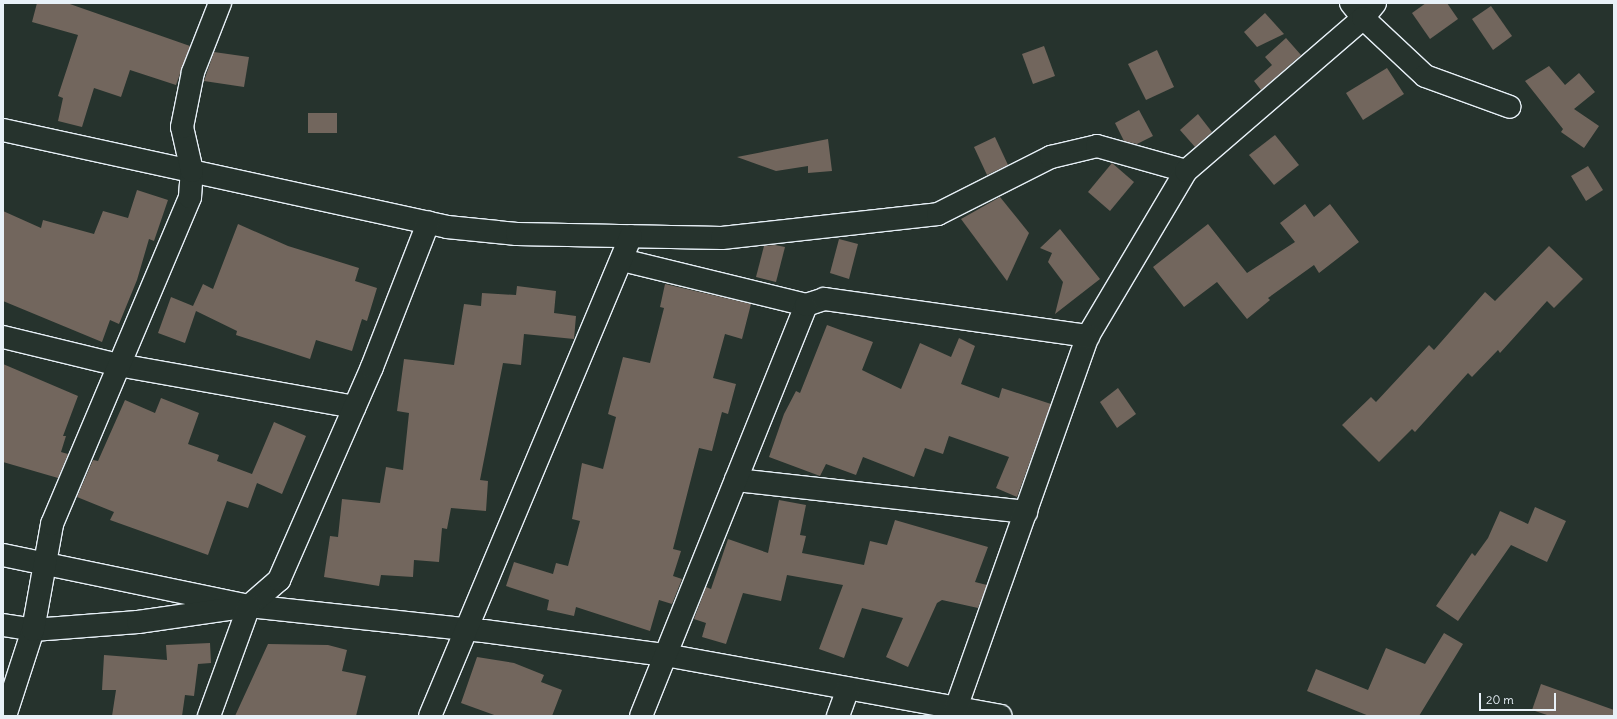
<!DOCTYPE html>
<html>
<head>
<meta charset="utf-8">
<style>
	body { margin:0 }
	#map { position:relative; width:1617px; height:719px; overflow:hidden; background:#26332d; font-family:Delius,sans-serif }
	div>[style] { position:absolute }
	.building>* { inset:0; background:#72665d }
	.roads { filter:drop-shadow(1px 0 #e8f1f8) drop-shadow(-1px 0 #e8f1f8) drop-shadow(0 1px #e8f1f8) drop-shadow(0 -1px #e8f1f8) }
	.minor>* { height:22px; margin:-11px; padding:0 11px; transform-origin:11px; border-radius:11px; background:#26332d }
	span { translate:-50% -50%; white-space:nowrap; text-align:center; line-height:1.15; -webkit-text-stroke:4px #26332d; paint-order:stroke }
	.frame { position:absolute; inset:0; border:4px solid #e8f1f8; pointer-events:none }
	.scale { position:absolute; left:1479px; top:693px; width:77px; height:18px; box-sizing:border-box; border:2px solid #e8f1f8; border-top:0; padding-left:5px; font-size:12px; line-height:14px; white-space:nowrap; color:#e8f1f8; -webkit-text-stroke:3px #26332d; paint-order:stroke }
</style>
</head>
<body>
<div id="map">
	<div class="building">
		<i style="clip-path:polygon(37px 3px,67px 3px,190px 46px,176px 85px,130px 70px,121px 97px,94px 88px,82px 127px,58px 121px,63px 98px,58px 96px,78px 35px,32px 22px)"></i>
		<i style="clip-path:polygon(1426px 3px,1447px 3px,1458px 19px,1430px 39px,1412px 13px)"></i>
		<i style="clip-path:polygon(1491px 6px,1512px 36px,1493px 50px,1472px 19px)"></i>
		<i style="clip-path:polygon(1265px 13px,1284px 34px,1257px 47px,1244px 32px)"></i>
		<i style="clip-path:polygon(1286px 38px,1301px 55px,1261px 90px,1254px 81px,1272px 65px,1265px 57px)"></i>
		<i style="clip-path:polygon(1044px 46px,1055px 76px,1033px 84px,1022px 54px)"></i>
		<i style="clip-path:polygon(1157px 50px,1174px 87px,1146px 100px,1128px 64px)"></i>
		<i style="clip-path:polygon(214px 52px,249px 57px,244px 87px,204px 81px)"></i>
		<i style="clip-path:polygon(1549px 66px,1565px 85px,1579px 73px,1595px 92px,1574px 109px,1599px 126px,1584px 148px,1561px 132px,1563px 129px,1525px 81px)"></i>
		<i style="clip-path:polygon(1387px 68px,1404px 94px,1363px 120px,1346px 93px)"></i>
		<i style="clip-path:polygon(1139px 110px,1153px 136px,1137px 144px,1124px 141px,1115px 123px)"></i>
		<i style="clip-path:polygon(308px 113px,337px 113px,337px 133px,308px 133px)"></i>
		<i style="clip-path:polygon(1198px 114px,1212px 132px,1195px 147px,1180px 130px)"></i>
		<i style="clip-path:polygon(1275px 135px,1299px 165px,1274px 185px,1249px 155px)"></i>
		<i style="clip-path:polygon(995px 137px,1008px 165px,987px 175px,974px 147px)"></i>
		<i style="clip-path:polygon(828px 139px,832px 171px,808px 173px,808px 166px,776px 171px,737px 157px)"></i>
		<i style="clip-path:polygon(1112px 163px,1134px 182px,1110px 211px,1088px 192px)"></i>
		<i style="clip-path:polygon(1588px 166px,1603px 190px,1586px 201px,1571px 176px)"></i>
		<i style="clip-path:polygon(137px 190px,168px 200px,154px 241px,149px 239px,137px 280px,119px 324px,110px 320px,102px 342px,3px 301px,3px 211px,41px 228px,43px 220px,94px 234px,103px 211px,128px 218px)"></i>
		<i style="clip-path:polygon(1000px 197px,1029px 233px,1007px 281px,961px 219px)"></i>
		<i style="clip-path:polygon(1305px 204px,1314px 217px,1330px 204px,1359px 242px,1319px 273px,1314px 265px,1268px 298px,1270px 300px,1247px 319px,1217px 282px,1184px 307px,1153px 267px,1208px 224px,1247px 273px,1295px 242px,1280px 223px)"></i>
		<i style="clip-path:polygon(238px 224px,288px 246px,359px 268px,355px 281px,377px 288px,367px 321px,362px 319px,352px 351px,316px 340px,310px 359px,236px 335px,237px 331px,196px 311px,185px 343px,158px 333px,171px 297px,193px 306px,203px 284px,213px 289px)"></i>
		<i style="clip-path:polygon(1060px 229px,1100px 279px,1055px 314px,1063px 282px,1048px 262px,1052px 253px,1040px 248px)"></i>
		<i style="clip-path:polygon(839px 239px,858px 244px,849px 279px,830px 273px)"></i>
		<i style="clip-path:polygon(775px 245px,785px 247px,776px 282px,756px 277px,764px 246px)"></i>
		<i style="clip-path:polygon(1549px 246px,1583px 279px,1554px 308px,1547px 301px,1500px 353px,1498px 350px,1472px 377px,1468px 373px,1415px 432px,1412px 429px,1379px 462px,1342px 425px,1371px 397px,1376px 402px,1429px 345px,1434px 350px,1485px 292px,1495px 301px)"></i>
		<i style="clip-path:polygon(665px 284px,751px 304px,742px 339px,725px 334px,713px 378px,736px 384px,728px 414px,722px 412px,712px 451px,699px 448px,673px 549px,681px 551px,673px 576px,682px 579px,672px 604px,659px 600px,650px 631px,576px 607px,574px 616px,547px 610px,549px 600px,506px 586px,514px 562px,553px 574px,556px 563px,568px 566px,580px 521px,572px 519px,582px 463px,603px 469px,616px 417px,608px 414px,623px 357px,650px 363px,664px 308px,660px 307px)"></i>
		<i style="clip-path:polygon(517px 286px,556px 291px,554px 313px,576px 316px,574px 339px,524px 334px,521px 365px,503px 363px,480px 480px,488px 481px,486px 511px,451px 508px,447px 529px,442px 528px,439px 562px,414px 560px,413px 577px,381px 575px,379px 586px,324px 577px,330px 536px,338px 537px,342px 499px,380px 503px,386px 467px,403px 470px,409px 413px,397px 411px,404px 359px,454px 365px,464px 304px,481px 306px,482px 293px,516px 295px)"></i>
		<i style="clip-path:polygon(827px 325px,873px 342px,862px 370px,901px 389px,920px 343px,951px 357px,959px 338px,975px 346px,961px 384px,999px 398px,1002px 388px,1051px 404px,1017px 497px,996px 488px,1009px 457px,949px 436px,943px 454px,925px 448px,914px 477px,863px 457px,856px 475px,826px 464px,820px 476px,769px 457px,784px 414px,796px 391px,800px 393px)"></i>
		<i style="clip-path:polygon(3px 364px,78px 396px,63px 436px,66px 436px,61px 452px,68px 454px,58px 478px,3px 462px)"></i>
		<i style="clip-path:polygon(1118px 388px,1136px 414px,1117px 428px,1100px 402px)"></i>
		<i style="clip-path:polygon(161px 398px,199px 413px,188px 444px,219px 455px,217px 461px,252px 474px,274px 422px,306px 436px,282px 494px,257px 483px,248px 508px,227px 501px,208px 555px,110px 520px,114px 512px,77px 497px,93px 460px,98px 461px,125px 400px,155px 413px)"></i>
		<i style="clip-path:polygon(779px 500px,806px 505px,800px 535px,806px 536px,802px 553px,864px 565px,870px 541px,887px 545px,895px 520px,988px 547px,975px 582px,987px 585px,978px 608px,942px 600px,937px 603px,908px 667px,886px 657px,903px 618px,862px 608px,844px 658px,819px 649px,843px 585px,787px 575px,781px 601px,743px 593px,726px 644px,702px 637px,706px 623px,694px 619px,706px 587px,711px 589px,728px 539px,768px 553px)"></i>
		<i style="clip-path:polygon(1535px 507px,1566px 521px,1547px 562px,1511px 545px,1458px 621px,1436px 606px,1472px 553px,1475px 556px,1488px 538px,1500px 511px,1528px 524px)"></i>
		<i style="clip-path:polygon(1444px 633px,1463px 644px,1419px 716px,1369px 716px,1307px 691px,1316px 669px,1368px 690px,1386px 648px,1425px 664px)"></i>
		<i style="clip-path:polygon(210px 643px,211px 663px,198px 664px,194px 696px,185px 695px,182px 716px,112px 716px,116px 690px,102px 690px,104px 655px,167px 660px,166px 645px)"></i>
		<i style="clip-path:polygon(268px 644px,328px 645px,347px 650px,342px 671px,366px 676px,356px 716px,235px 716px)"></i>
		<i style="clip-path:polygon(477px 657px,514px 663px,544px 675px,541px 682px,562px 690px,552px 716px,497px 716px,461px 703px)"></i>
		<i style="clip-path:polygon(1541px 684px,1614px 710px,1614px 716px,1550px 716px,1532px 710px)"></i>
	</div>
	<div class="roads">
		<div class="minor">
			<i style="left:1351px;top:3px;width:19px;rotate:51deg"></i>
			<i style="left:1363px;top:18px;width:19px;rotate:-51deg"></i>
			<i style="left:3px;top:130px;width:454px;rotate:12.3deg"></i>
			<i style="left:447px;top:227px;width:70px;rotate:5.7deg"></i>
			<i style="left:517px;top:234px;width:205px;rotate:1.1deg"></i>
			<i style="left:722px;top:238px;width:217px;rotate:-6.3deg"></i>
			<i style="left:938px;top:214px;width:127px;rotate:-26.8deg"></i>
			<i style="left:1051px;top:157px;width:47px;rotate:-13.4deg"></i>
			<i style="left:1097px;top:146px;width:92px;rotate:15.7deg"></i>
			<i style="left:622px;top:260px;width:189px;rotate:13.7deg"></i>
			<i style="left:3px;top:337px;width:119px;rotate:13.6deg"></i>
			<i style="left:119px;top:365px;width:239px;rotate:10.1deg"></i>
			<i style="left:736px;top:480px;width:292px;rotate:6.3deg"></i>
			<i style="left:3px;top:555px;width:251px;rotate:11.7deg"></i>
			<i style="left:249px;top:606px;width:236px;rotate:6.1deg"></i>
			<i style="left:484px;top:631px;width:183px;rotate:7.6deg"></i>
			<i style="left:665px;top:655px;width:341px;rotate:10.3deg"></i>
			<i style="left:3px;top:625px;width:30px;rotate:9deg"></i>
			<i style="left:33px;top:630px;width:105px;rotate:-4.4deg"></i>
			<i style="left:138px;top:622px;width:112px;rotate:-8.2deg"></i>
			<i style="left:249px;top:606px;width:40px;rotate:-41deg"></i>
			<i style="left:279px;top:580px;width:232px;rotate:-66.4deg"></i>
			<i style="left:372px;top:367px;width:155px;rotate:-68.7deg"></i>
			<i style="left:956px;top:708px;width:395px;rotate:-70.5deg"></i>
			<i style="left:1088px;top:336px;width:192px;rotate:-59.3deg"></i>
			<i style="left:1186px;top:171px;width:234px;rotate:-40.8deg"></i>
			<i style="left:1363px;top:18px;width:85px;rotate:43.1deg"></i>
			<i style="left:1425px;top:76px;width:90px;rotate:20deg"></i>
			<i style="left:5px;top:716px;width:90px;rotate:-72deg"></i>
			<i style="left:33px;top:630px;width:108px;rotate:-79.8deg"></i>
			<i style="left:52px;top:524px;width:355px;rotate:-67.1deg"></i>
			<i style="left:190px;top:197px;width:26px;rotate:-86deg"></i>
			<i style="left:192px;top:171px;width:45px;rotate:-102.8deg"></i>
			<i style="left:182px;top:127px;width:56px;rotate:-78.7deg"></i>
			<i style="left:193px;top:72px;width:74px;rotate:-68.6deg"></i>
			<i style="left:209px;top:716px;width:117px;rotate:-70deg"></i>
			<i style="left:430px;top:716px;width:520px;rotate:-67.28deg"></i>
			<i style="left:641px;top:716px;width:443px;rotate:-68.1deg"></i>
			<i style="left:806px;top:305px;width:19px;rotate:-18deg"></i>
			<i style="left:824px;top:299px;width:267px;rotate:8deg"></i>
			<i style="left:838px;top:716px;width:29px;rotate:-70deg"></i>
		</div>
	</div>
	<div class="frame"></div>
	<div class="scale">20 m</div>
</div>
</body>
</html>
